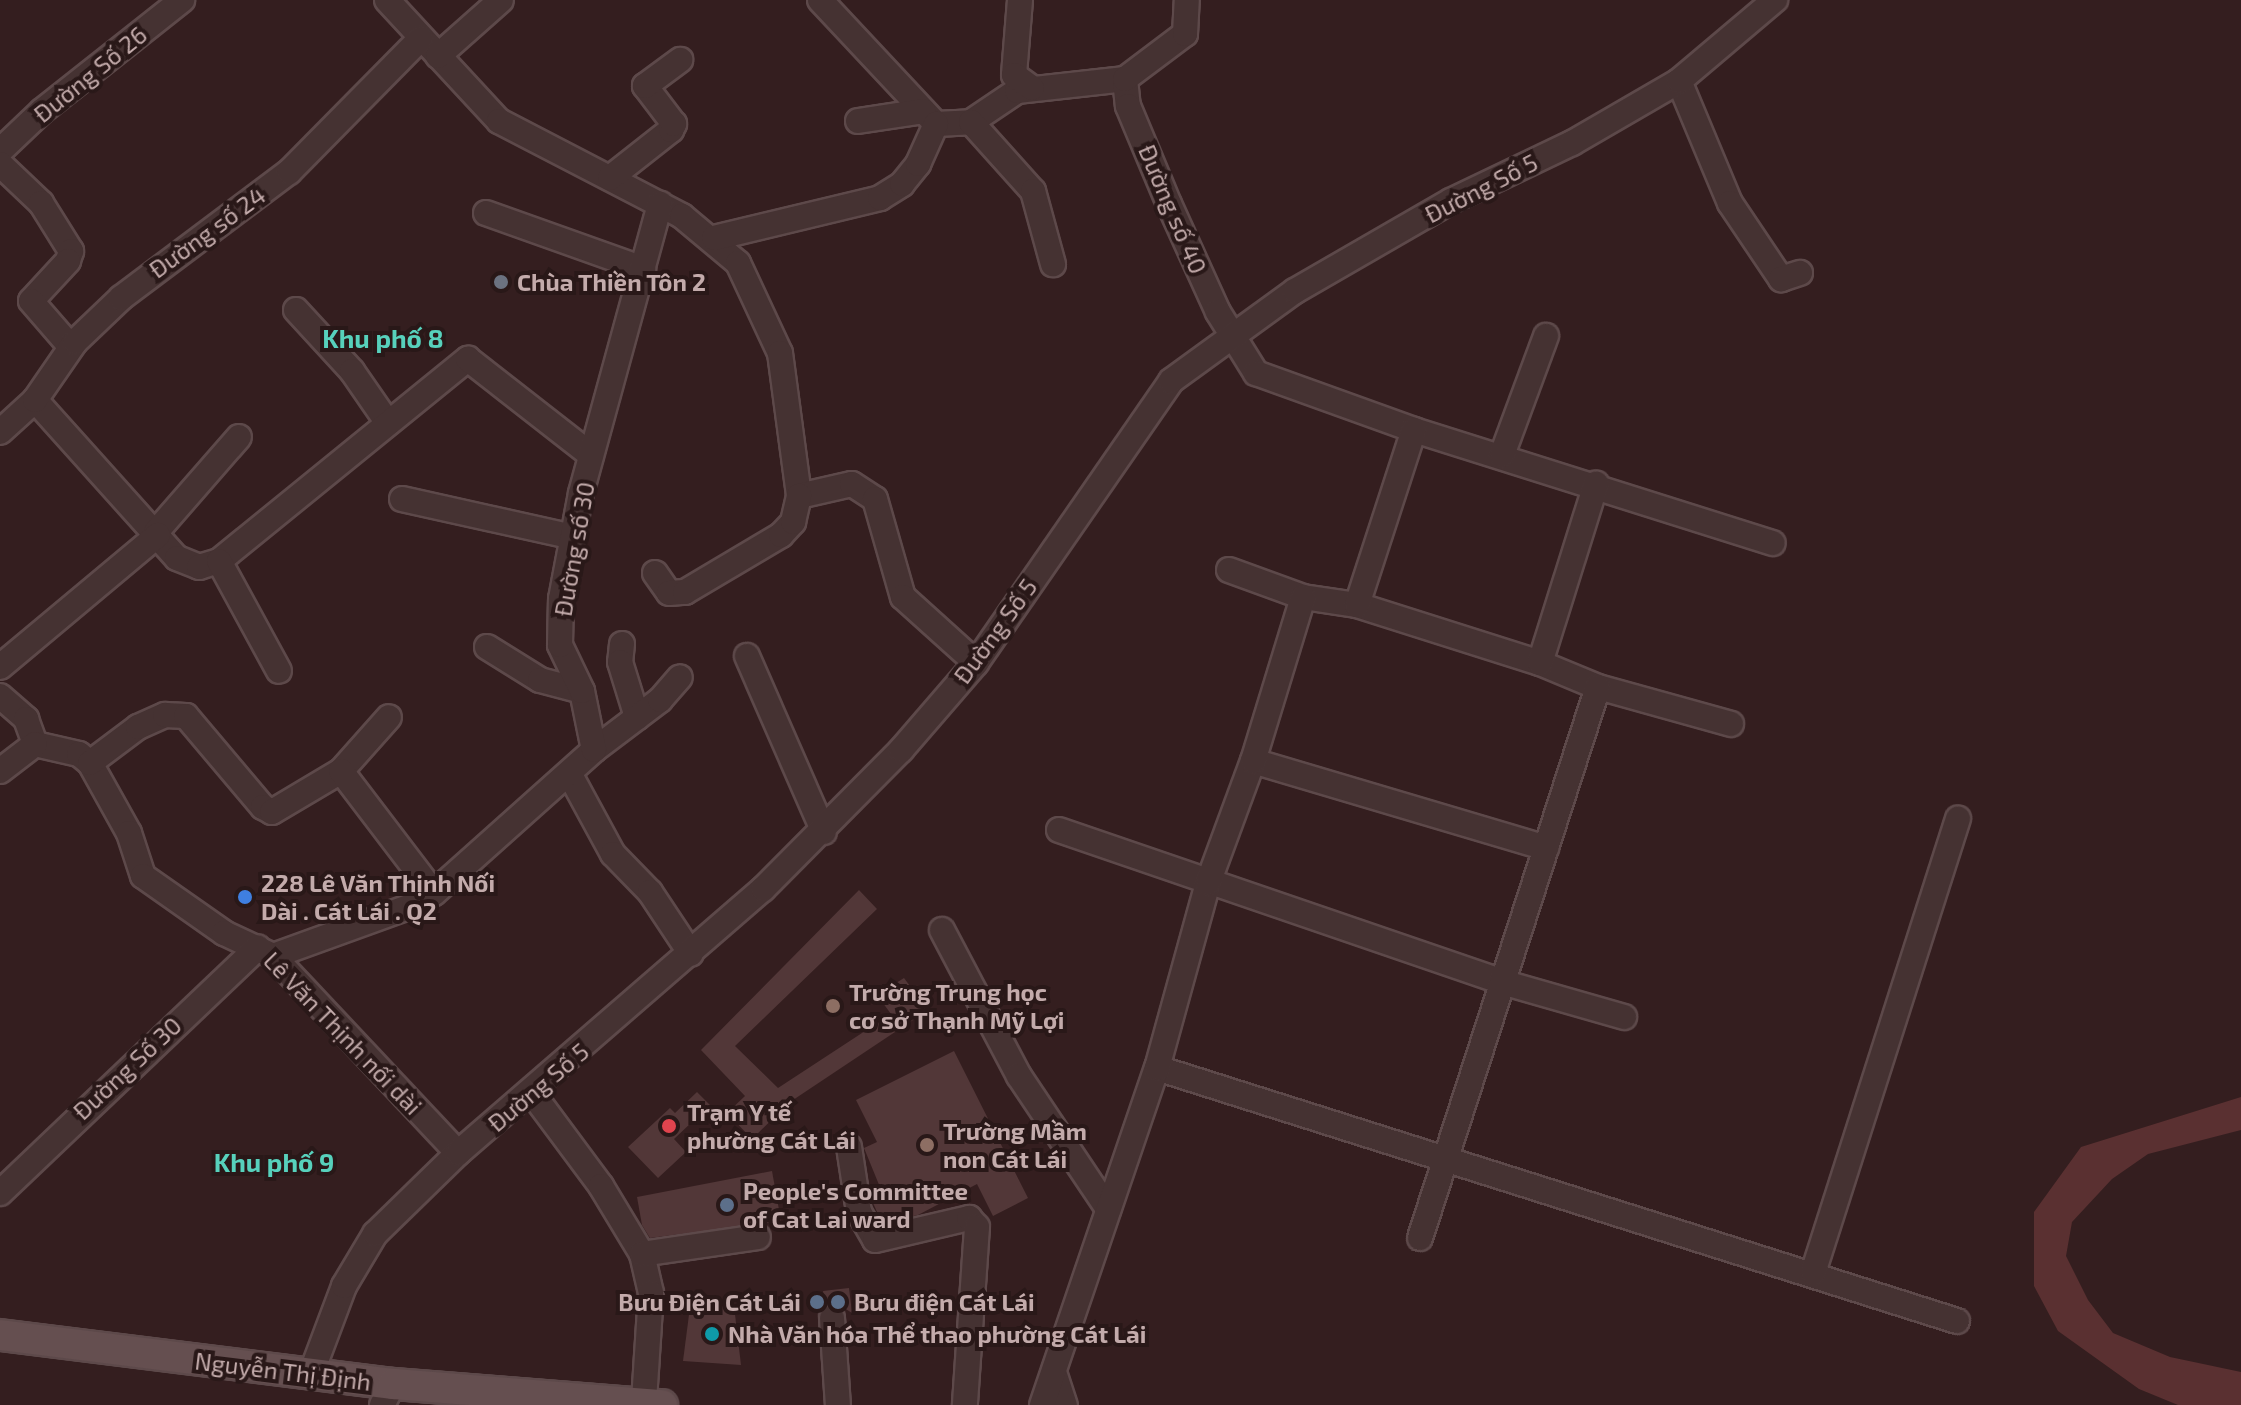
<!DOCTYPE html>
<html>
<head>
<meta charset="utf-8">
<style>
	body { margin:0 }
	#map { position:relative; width:2241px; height:1405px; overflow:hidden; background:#341e1f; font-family:"Exo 2",sans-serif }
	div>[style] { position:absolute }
	.water>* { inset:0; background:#5a3031 }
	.building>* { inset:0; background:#523738 }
	.roads { filter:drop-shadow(2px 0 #5d494a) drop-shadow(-2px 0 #5d494a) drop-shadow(0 2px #5d494a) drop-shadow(0 -2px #5d494a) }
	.minor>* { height:24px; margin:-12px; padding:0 12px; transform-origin:12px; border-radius:12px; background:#453232 }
	.major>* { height:30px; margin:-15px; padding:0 15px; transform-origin:15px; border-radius:15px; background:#654f50 }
	.dots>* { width:22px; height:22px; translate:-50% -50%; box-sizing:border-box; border:4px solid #291818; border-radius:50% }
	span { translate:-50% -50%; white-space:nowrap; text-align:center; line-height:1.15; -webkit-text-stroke:8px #291818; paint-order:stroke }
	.street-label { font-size:24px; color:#c3abab }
	.poi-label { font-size:24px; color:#c3abab; font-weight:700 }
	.left { translate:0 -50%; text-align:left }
	.right { translate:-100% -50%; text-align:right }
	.neighbourhood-label { font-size:26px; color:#57d1bc; font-weight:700 }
</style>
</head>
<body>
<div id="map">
	<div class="water">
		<i style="clip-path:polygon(2241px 1097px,2241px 1130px,2148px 1154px,2112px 1179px,2072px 1222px,2066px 1256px,2088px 1300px,2113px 1333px,2170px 1357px,2241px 1372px,2241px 1405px,2178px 1405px,2139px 1389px,2058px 1331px,2034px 1286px,2034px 1212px,2081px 1147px)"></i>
	</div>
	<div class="building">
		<i style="clip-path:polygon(859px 890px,877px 909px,735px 1046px,778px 1088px,891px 1014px,877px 995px,904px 978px,928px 1010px,790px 1102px,752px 1139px,727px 1113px,745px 1096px,701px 1050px)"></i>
		<i style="clip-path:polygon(954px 1051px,1028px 1198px,993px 1216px,977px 1184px,918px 1215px,882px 1223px,873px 1203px,884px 1197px,864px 1148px,877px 1142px,856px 1100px)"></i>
		<i style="clip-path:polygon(697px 1092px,710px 1105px,674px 1139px,686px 1152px,658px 1178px,628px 1147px,670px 1108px,675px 1113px)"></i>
		<i style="clip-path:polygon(772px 1171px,781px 1221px,650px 1238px,642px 1225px,637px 1197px)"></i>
		<i style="clip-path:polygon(849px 1288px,852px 1313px,838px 1304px,825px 1305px,823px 1291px)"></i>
		<i style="clip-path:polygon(734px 1306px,741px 1365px,683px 1361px,690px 1307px)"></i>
	</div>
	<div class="roads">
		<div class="minor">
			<i style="left:387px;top:0;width:165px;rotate:47.2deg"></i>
			<i style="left:499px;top:121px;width:206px;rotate:27.4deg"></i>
			<i style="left:682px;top:216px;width:73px;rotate:40deg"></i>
			<i style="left:738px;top:263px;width:99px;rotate:65deg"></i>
			<i style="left:780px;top:353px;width:144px;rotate:82.4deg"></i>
			<i style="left:799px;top:496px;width:54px;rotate:-12.8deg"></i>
			<i style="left:852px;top:484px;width:27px;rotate:33deg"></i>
			<i style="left:875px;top:499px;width:102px;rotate:74.1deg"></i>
			<i style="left:903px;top:597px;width:98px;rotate:42.1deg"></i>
			<i style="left:820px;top:0;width:170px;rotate:46.9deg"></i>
			<i style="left:936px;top:124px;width:35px;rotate:-3deg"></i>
			<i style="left:971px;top:122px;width:55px;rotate:-34deg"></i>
			<i style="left:1017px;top:91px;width:109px;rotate:-6.3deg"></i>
			<i style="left:1020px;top:0;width:75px;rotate:94.6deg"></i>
			<i style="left:1014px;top:75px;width:22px;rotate:36deg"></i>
			<i style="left:438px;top:56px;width:84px;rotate:-41.6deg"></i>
			<i style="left:1125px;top:79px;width:27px;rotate:84deg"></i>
			<i style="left:1128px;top:106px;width:106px;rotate:67.3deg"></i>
			<i style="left:1169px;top:204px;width:119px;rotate:65.6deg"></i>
			<i style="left:1218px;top:312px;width:72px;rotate:58.1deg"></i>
			<i style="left:1256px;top:373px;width:168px;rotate:19.8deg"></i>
			<i style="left:1414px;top:430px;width:376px;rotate:17.5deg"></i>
			<i style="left:1125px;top:79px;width:75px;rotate:-36.9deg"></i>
			<i style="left:1185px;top:34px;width:34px;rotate:-87deg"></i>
			<i style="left:1679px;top:81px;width:132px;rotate:67.3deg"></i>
			<i style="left:1730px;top:203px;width:92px;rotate:56.1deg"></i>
			<i style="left:1781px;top:279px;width:20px;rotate:-18deg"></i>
			<i style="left:858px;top:121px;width:66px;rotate:-8.7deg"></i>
			<i style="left:971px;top:122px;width:93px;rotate:48.1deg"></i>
			<i style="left:1033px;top:191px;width:76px;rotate:74.7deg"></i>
			<i style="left:0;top:151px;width:58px;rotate:-43.6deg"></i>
			<i style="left:42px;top:111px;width:179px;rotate:-38.4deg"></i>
			<i style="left:0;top:164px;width:57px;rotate:43.6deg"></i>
			<i style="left:41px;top:203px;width:57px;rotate:58deg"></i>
			<i style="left:71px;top:251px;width:10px;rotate:107deg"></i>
			<i style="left:68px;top:261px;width:54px;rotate:132.8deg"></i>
			<i style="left:31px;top:301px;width:61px;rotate:49deg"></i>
			<i style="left:610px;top:178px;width:78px;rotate:-38.2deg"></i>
			<i style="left:671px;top:130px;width:7px;rotate:-63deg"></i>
			<i style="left:674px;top:124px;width:48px;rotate:-127.3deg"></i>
			<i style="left:645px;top:86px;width:44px;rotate:-36.6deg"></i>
			<i style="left:486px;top:213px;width:167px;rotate:19.6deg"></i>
			<i style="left:714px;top:238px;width:171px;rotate:-13.5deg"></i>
			<i style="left:880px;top:198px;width:26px;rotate:-32deg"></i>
			<i style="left:902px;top:184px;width:26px;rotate:-51deg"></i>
			<i style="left:918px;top:164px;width:44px;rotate:-65.8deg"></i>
			<i style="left:296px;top:310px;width:83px;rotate:47.4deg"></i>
			<i style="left:352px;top:371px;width:63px;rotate:55.3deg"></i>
			<i style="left:35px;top:400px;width:212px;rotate:48.1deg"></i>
			<i style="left:177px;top:558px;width:24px;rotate:22deg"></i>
			<i style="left:199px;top:567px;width:21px;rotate:-17deg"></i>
			<i style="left:219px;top:561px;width:321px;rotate:-39.1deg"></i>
			<i style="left:468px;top:359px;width:156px;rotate:38deg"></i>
			<i style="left:0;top:432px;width:47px;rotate:-42.4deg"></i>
			<i style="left:35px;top:400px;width:70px;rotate:-55.4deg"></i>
			<i style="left:75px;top:342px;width:64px;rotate:-43.7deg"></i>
			<i style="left:121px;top:298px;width:210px;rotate:-36.9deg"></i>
			<i style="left:289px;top:172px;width:188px;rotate:-45.4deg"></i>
			<i style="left:1502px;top:455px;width:127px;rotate:-69.7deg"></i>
			<i style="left:402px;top:499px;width:175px;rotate:12.5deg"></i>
			<i style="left:156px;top:532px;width:126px;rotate:-48.9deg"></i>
			<i style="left:219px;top:561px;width:125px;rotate:61.4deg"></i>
			<i style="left:1229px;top:570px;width:79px;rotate:20deg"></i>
			<i style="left:1303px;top:597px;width:55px;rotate:8.4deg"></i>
			<i style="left:1357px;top:605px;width:192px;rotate:17.6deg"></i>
			<i style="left:1540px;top:663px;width:63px;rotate:22.5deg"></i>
			<i style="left:1598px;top:687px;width:138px;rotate:15.5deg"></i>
			<i style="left:655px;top:573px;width:24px;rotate:55deg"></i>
			<i style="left:669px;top:593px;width:16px;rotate:-4deg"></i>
			<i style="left:685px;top:592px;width:112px;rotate:-30.7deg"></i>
			<i style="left:781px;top:535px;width:18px;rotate:-47deg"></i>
			<i style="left:793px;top:522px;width:27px;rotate:-77deg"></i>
			<i style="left:1357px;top:605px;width:184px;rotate:-72deg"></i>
			<i style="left:622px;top:644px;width:18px;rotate:96deg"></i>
			<i style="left:620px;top:662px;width:58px;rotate:72.8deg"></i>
			<i style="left:487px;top:647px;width:62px;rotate:31.9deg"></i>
			<i style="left:540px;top:680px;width:43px;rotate:14.7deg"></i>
			<i style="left:747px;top:656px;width:192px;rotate:66.4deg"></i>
			<i style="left:1540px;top:663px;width:188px;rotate:-72.6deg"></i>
			<i style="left:0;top:667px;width:206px;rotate:-39.9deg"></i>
			<i style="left:0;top:696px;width:35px;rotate:41deg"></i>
			<i style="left:26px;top:719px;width:27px;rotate:70deg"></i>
			<i style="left:35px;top:744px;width:45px;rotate:12.8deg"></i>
			<i style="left:79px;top:754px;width:14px;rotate:39deg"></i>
			<i style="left:90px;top:763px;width:80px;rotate:60.9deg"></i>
			<i style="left:129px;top:833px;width:45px;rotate:72deg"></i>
			<i style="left:143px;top:876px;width:99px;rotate:35.1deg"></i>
			<i style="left:224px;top:933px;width:54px;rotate:25.1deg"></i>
			<i style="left:273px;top:956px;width:270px;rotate:46.8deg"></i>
			<i style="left:594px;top:750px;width:83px;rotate:-37.1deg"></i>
			<i style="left:660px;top:700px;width:30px;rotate:-49deg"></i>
			<i style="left:1253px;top:761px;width:306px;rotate:16.5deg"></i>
			<i style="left:90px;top:763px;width:60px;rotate:-36.9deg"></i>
			<i style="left:138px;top:727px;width:30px;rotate:-24deg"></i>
			<i style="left:165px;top:715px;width:21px;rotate:3deg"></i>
			<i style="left:186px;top:716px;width:119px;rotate:49.8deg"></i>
			<i style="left:263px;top:807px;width:10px;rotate:29deg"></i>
			<i style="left:272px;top:812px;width:80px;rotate:-30.7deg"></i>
			<i style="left:341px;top:771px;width:72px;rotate:-48.4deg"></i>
			<i style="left:0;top:771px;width:44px;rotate:-37.6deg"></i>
			<i style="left:341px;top:771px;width:153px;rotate:52.7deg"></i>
			<i style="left:569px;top:773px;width:92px;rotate:61.5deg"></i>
			<i style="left:613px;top:854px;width:53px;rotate:45.8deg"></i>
			<i style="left:650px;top:892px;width:74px;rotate:56.5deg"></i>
			<i style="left:1059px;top:830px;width:468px;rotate:18.9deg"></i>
			<i style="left:1502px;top:982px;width:127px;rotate:16deg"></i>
			<i style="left:942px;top:930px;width:165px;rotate:62.2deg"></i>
			<i style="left:1019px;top:1076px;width:160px;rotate:56.2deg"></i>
			<i style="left:273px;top:956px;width:150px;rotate:-19.9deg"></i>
			<i style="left:414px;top:905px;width:23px;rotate:-31deg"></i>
			<i style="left:434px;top:893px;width:215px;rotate:-41.8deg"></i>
			<i style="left:594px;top:750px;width:60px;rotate:-101.5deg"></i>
			<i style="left:582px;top:691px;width:51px;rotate:-115.6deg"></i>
			<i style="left:560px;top:645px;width:46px;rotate:-88.8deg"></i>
			<i style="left:561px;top:599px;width:108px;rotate:-79.3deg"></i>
			<i style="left:581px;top:493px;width:300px;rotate:-74.7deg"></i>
			<i style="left:1157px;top:1068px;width:839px;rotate:17.55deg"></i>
			<i style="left:532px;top:1093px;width:116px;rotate:53.4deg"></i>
			<i style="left:601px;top:1186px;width:79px;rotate:58.9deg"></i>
			<i style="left:642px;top:1254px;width:40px;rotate:77deg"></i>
			<i style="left:651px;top:1293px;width:109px;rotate:93.7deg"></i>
			<i style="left:849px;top:1147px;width:66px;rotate:81.3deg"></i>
			<i style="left:859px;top:1212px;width:32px;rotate:60deg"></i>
			<i style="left:875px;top:1240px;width:97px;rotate:-13.2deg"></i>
			<i style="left:969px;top:1218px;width:12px;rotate:48deg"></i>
			<i style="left:977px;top:1227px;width:178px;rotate:93.9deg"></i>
			<i style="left:0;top:1193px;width:356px;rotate:-43.6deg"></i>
			<i style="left:1420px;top:1238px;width:579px;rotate:-72.1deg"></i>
			<i style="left:642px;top:1254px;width:117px;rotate:-8.3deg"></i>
			<i style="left:1813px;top:1273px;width:477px;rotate:-72.3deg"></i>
			<i style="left:832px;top:1318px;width:87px;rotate:86.1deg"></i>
			<i style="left:1054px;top:1372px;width:35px;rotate:72deg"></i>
			<i style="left:311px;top:1374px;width:94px;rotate:-69.4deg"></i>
			<i style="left:344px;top:1286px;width:61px;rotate:-59.2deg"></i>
			<i style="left:375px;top:1234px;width:116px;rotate:-44.3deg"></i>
			<i style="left:458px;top:1153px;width:403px;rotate:-40.9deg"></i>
			<i style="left:763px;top:889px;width:196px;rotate:-45.2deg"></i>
			<i style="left:901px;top:750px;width:115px;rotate:-49.2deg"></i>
			<i style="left:976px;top:663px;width:343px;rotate:-55.3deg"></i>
			<i style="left:1171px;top:381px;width:153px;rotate:-36deg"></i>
			<i style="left:1295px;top:291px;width:180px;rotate:-30deg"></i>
			<i style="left:1451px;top:201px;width:134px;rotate:-25.6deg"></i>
			<i style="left:1572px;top:143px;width:124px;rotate:-30.1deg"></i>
			<i style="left:1679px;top:81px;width:126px;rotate:-40.2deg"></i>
			<i style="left:382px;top:1405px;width:24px;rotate:-62deg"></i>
			<i style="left:1042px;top:1405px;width:356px;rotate:-71.2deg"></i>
			<i style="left:1157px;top:1068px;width:192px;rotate:-74.6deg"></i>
			<i style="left:1208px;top:883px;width:130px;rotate:-69.8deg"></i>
			<i style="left:1253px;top:761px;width:171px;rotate:-73deg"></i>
		</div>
		<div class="major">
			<i style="left:0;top:1335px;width:396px;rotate:7.1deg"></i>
			<i style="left:393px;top:1384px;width:270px;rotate:4.5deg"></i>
		</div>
	</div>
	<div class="dots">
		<i style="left:501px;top:282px;background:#6b7280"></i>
		<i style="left:245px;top:897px;background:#3f7fe0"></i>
		<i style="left:833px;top:1006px;background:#8d6e63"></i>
		<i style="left:669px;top:1126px;background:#e0444e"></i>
		<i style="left:927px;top:1145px;background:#8d6e63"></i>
		<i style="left:727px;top:1205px;background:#5c6f8a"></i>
		<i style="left:817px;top:1302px;background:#5c6f8a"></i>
		<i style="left:838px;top:1302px;background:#5c6f8a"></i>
		<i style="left:712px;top:1334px;background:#0f9aa8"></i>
	</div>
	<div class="street-label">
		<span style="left:90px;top:74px;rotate:-39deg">Đường Số 26</span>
		<span style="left:1481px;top:188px;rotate:-27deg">Đường Số 5</span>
		<span style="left:1173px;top:209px;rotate:67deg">Đường số 40</span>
		<span style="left:207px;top:232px;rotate:-36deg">Đường số 24</span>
		<span style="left:574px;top:549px;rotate:-80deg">Đường số 30</span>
		<span style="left:995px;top:631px;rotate:-54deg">Đường Số 5</span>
		<span style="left:343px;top:1033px;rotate:46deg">Lê Văn Thịnh nối dài</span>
		<span style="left:127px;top:1068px;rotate:-43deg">Đường Số 30</span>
		<span style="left:538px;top:1087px;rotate:-40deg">Đường Số 5</span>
		<span style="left:283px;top:1371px;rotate:7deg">Nguyễn Thị Định</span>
	</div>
	<div class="poi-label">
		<span class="left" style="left:517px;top:282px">Chùa Thiền Tôn 2</span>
		<span class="left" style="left:261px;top:897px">228 Lê Văn Thịnh Nối<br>Dài . Cát Lái . Q2</span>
		<span class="left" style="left:849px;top:1006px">Trường Trung học<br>cơ sở Thạnh Mỹ Lợi</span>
		<span class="left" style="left:687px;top:1126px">Trạm Y tế<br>phường Cát Lái</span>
		<span class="left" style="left:943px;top:1145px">Trường Mầm<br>non Cát Lái</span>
		<span class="left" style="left:743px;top:1205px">People's Committee<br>of Cat Lai ward</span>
		<span class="right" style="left:801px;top:1302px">Bưu Điện Cát Lái</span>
		<span class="left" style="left:854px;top:1302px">Bưu điện Cát Lái</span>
		<span class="left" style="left:728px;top:1334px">Nhà Văn hóa Thể thao phường Cát Lái</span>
	</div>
	<div class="neighbourhood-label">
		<span style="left:383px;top:338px">Khu phố 8</span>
		<span style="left:274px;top:1162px">Khu phố 9</span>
	</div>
</div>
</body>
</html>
